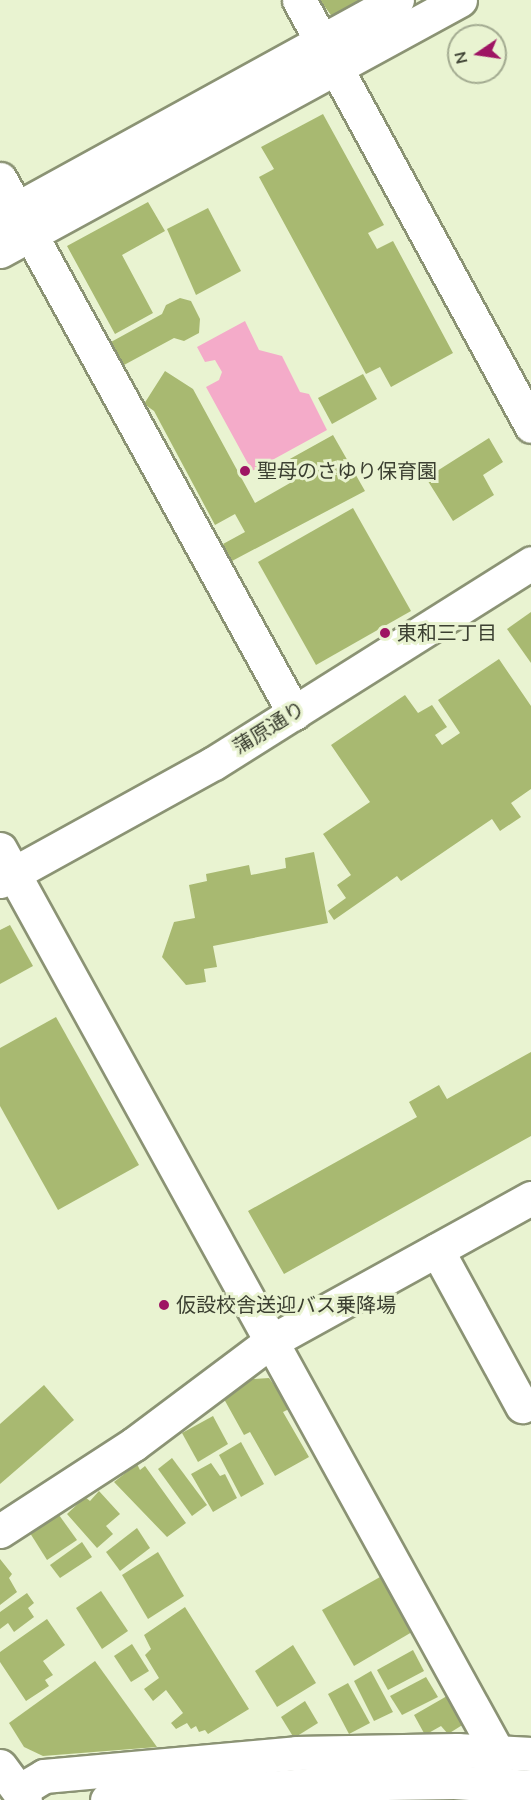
<!DOCTYPE html>
<html>
<head>
<meta charset="utf-8">
<style>
	body { margin:0 }
	#map { position:relative; width:531px; height:1800px; overflow:hidden; background:#e9f3d1; font-family:"Nunito Sans","Noto Sans JP",sans-serif }
	div>[style] { position:absolute }
	.green>* { inset:0; background:#f4abc9 }
	.building>* { inset:0; background:#a8b971 }
	.roads { filter:drop-shadow(2px 0 #8b9374) drop-shadow(-2px 0 #8b9374) drop-shadow(0 2px #8b9374) drop-shadow(0 -2px #8b9374) }
	.street>* { height:33px; margin:-16.5px; padding:0 16.5px; transform-origin:16.5px; border-radius:16.5px; background:#fff }
	.secondary>* { height:33px; margin:-16.5px; padding:0 16.5px; transform-origin:16.5px; border-radius:16.5px; background:#fff }
	.dots>* { width:16px; height:16px; translate:-50% -50%; box-sizing:border-box; border:3px solid #e9f3d1; border-radius:50% }
	span { translate:-50% -50%; white-space:nowrap; text-align:center; line-height:1.15; -webkit-text-stroke:6px #e9f3d1; paint-order:stroke }
	.poi-label { font-size:20px; color:#3b3f31 }
	.left { translate:0 -50%; text-align:left }
	.street-label { font-size:20px; color:#3b3f31 }
	.north { position:absolute; left:447px; top:24px; width:60px; height:60px; box-sizing:border-box; background:#e9f3d1; border:2px solid #a3ab91; border-radius:50%; rotate:257deg; font-size:16px; font-weight:700; line-height:24px; text-align:center; color:#3b3f31 }
	.north::after { content:''; display:block; margin:auto; width:21px; height:27px; background:#9e1563; clip-path:polygon(50% 0,100% 100%,50% 72%,0 100%) }
</style>
</head>
<body>
<div id="map">
	<div class="green">
		<i style="clip-path:polygon(245px 321px,259px 350px,282px 356px,300px 392px,309px 394px,327px 430px,252px 471px,206px 387px,219px 380px,222px 372px,215px 360px,205px 362px,197px 347px)"></i>
	</div>
	<div class="building">
		<i style="clip-path:polygon(320px 0,366px 0,333px 18px)"></i>
		<i style="clip-path:polygon(323px 114px,384px 225px,368px 233px,377px 249px,393px 241px,453px 353px,391px 387px,380px 367px,366px 374px,259px 177px,274px 169px,261px 147px)"></i>
		<i style="clip-path:polygon(148px 202px,165px 231px,122px 255px,153px 313px,115px 334px,67px 246px)"></i>
		<i style="clip-path:polygon(208px 208px,241px 271px,196px 295px,167px 229px)"></i>
		<i style="clip-path:polygon(180px 298px,191px 301px,200px 319px,199px 333px,184px 341px,174px 338px,124px 365px,111px 342px,162px 314px,166px 305px)"></i>
		<i style="clip-path:polygon(165px 371px,193px 389px,255px 503px,290px 483px,279px 465px,333px 435px,365px 491px,232px 561px,223px 544px,245px 532px,235px 514px,215px 525px,154px 411px,144px 404px)"></i>
		<i style="clip-path:polygon(363px 374px,377px 399px,332px 424px,318px 398px)"></i>
		<i style="clip-path:polygon(489px 438px,503px 462px,483px 475px,494px 495px,453px 521px,426px 478px)"></i>
		<i style="clip-path:polygon(353px 508px,411px 611px,316px 665px,258px 562px)"></i>
		<i style="clip-path:polygon(531px 612px,531px 663px,507px 629px)"></i>
		<i style="clip-path:polygon(499px 659px,531px 706px,531px 789px,511px 803px,521px 817px,500px 831px,492px 819px,401px 881px,397px 876px,334px 920px,328px 911px,346px 898px,337px 885px,351px 875px,323px 834px,370px 802px,331px 745px,405px 695px,418px 713px,432px 705px,447px 727px,435px 735px,442px 745px,460px 733px,438px 700px)"></i>
		<i style="clip-path:polygon(314px 852px,328px 923px,213px 946px,217px 967px,204px 969px,206px 982px,186px 985px,162px 957px,174px 922px,195px 918px,189px 885px,207px 881px,206px 874px,249px 865px,251px 875px,286px 868px,285px 858px)"></i>
		<i style="clip-path:polygon(10px 925px,33px 966px,0 984px,0 930px)"></i>
		<i style="clip-path:polygon(56px 1017px,139px 1165px,58px 1210px,0 1106px,0 1048px)"></i>
		<i style="clip-path:polygon(531px 1052px,531px 1136px,284px 1274px,248px 1211px,417px 1117px,409px 1102px,439px 1085px,447px 1099px)"></i>
		<i style="clip-path:polygon(269px 1378px,291px 1408px,283px 1412px,309px 1457px,275px 1476px,250px 1432px,244px 1435px,224px 1399px,252px 1379px)"></i>
		<i style="clip-path:polygon(44px 1385px,74px 1420px,0 1484px,0 1424px)"></i>
		<i style="clip-path:polygon(213px 1416px,228px 1444px,198px 1462px,182px 1433px)"></i>
		<i style="clip-path:polygon(241px 1442px,264px 1484px,241px 1497px,219px 1455px)"></i>
		<i style="clip-path:polygon(172px 1458px,207px 1505px,192px 1516px,158px 1469px)"></i>
		<i style="clip-path:polygon(211px 1463px,220px 1476px,225px 1474px,237px 1498px,213px 1512px,191px 1474px)"></i>
		<i style="clip-path:polygon(137px 1464px,140px 1470px,145px 1466px,186px 1523px,167px 1537px,114px 1482px)"></i>
		<i style="clip-path:polygon(99px 1491px,120px 1514px,106px 1526px,113px 1534px,97px 1548px,67px 1514px,85px 1497px,90px 1501px)"></i>
		<i style="clip-path:polygon(59px 1515px,77px 1540px,47px 1560px,30px 1533px)"></i>
		<i style="clip-path:polygon(137px 1528px,150px 1548px,120px 1571px,106px 1552px)"></i>
		<i style="clip-path:polygon(82px 1542px,92px 1557px,60px 1578px,50px 1565px)"></i>
		<i style="clip-path:polygon(158px 1552px,184px 1596px,148px 1619px,122px 1575px)"></i>
		<i style="clip-path:polygon(0 1559px,12px 1574px,9px 1578px,17px 1592px,0 1605px)"></i>
		<i style="clip-path:polygon(380px 1577px,412px 1632px,354px 1666px,322px 1610px)"></i>
		<i style="clip-path:polygon(101px 1591px,128px 1631px,102px 1649px,76px 1608px)"></i>
		<i style="clip-path:polygon(27px 1593px,34px 1603px,28px 1608px,34px 1617px,14px 1632px,8px 1623px,0 1629px,0 1612px)"></i>
		<i style="clip-path:polygon(185px 1607px,249px 1709px,208px 1734px,205px 1730px,199px 1732px,196px 1726px,191px 1729px,187px 1723px,176px 1729px,171px 1723px,183px 1713px,166px 1690px,153px 1701px,144px 1689px,159px 1678px,145px 1655px,151px 1649px,144px 1635px)"></i>
		<i style="clip-path:polygon(47px 1619px,65px 1645px,43px 1661px,53px 1675px,45px 1680px,49px 1686px,26px 1701px,0 1662px,0 1652px)"></i>
		<i style="clip-path:polygon(132px 1644px,149px 1671px,131px 1682px,114px 1656px)"></i>
		<i style="clip-path:polygon(293px 1645px,316px 1683px,277px 1707px,255px 1671px)"></i>
		<i style="clip-path:polygon(413px 1650px,424px 1671px,388px 1690px,377px 1670px)"></i>
		<i style="clip-path:polygon(95px 1661px,157px 1747px,43px 1756px,24px 1747px,9px 1723px)"></i>
		<i style="clip-path:polygon(371px 1671px,393px 1712px,374px 1721px,354px 1681px)"></i>
		<i style="clip-path:polygon(426px 1677px,438px 1697px,402px 1715px,390px 1696px)"></i>
		<i style="clip-path:polygon(348px 1683px,370px 1723px,349px 1734px,328px 1694px)"></i>
		<i style="clip-path:polygon(447px 1696px,464px 1724px,448px 1734px,441px 1726px,425px 1735px,414px 1715px)"></i>
		<i style="clip-path:polygon(305px 1701px,318px 1723px,294px 1738px,281px 1717px)"></i>
	</div>
	<div class="roads">
		<div class="street">
			<i style="left:299px;top:0;width:485px;rotate:61.4deg"></i>
			<i style="left:0;top:179px;width:610px;rotate:61.16deg"></i>
			<i style="left:0;top:218px;width:453px;rotate:-28.8deg"></i>
			<i style="left:0;top:251px;width:524px;rotate:-28.62deg"></i>
			<i style="left:0;top:849px;width:1032px;rotate:61.15deg"></i>
			<i style="left:498px;top:1753px;width:32px;rotate:103deg"></i>
			<i style="left:491px;top:1784px;width:16px;rotate:79deg"></i>
			<i style="left:437px;top:1250px;width:178px;rotate:61.4deg"></i>
			<i style="left:0;top:1531px;width:160px;rotate:-33deg"></i>
			<i style="left:134px;top:1444px;width:170px;rotate:-36.9deg"></i>
			<i style="left:270px;top:1342px;width:298px;rotate:-28.9deg"></i>
			<i style="left:19px;top:1791px;width:29px;rotate:-31deg"></i>
			<i style="left:44px;top:1776px;width:253px;rotate:-5.2deg"></i>
			<i style="left:296px;top:1753px;width:161px;rotate:-1.1deg"></i>
			<i style="left:457px;top:1750px;width:74px;rotate:3.1deg"></i>
			<i style="left:107px;top:1800px;width:212px;rotate:-4.3deg"></i>
			<i style="left:318px;top:1784px;width:136px;rotate:-0.8deg"></i>
			<i style="left:454px;top:1782px;width:77px;rotate:3.7deg"></i>
		</div>
		<div class="secondary">
			<i style="left:0;top:881px;width:244px;rotate:-28.9deg"></i>
			<i style="left:214px;top:763px;width:375px;rotate:-32.2deg"></i>
			<i style="left:0;top:1766px;width:42px;rotate:53.7deg"></i>
		</div>
	</div>
	<div class="dots">
		<i style="left:245px;top:471px;background:#9e1563"></i>
		<i style="left:385px;top:633px;background:#9e1563"></i>
		<i style="left:164px;top:1305px;background:#9e1563"></i>
	</div>
	<div class="poi-label">
		<span class="left" style="left:257px;top:471px">聖母のさゆり保育園</span>
		<span class="left" style="left:397px;top:633px">東和三丁目</span>
		<span class="left" style="left:176px;top:1305px">仮設校舎送迎バス乗降場</span>
	</div>
	<div class="street-label">
		<span style="left:269px;top:728px;rotate:-32deg">蒲原通り</span>
	</div>
	<div class="north">N</div>
</div>
</body>
</html>
